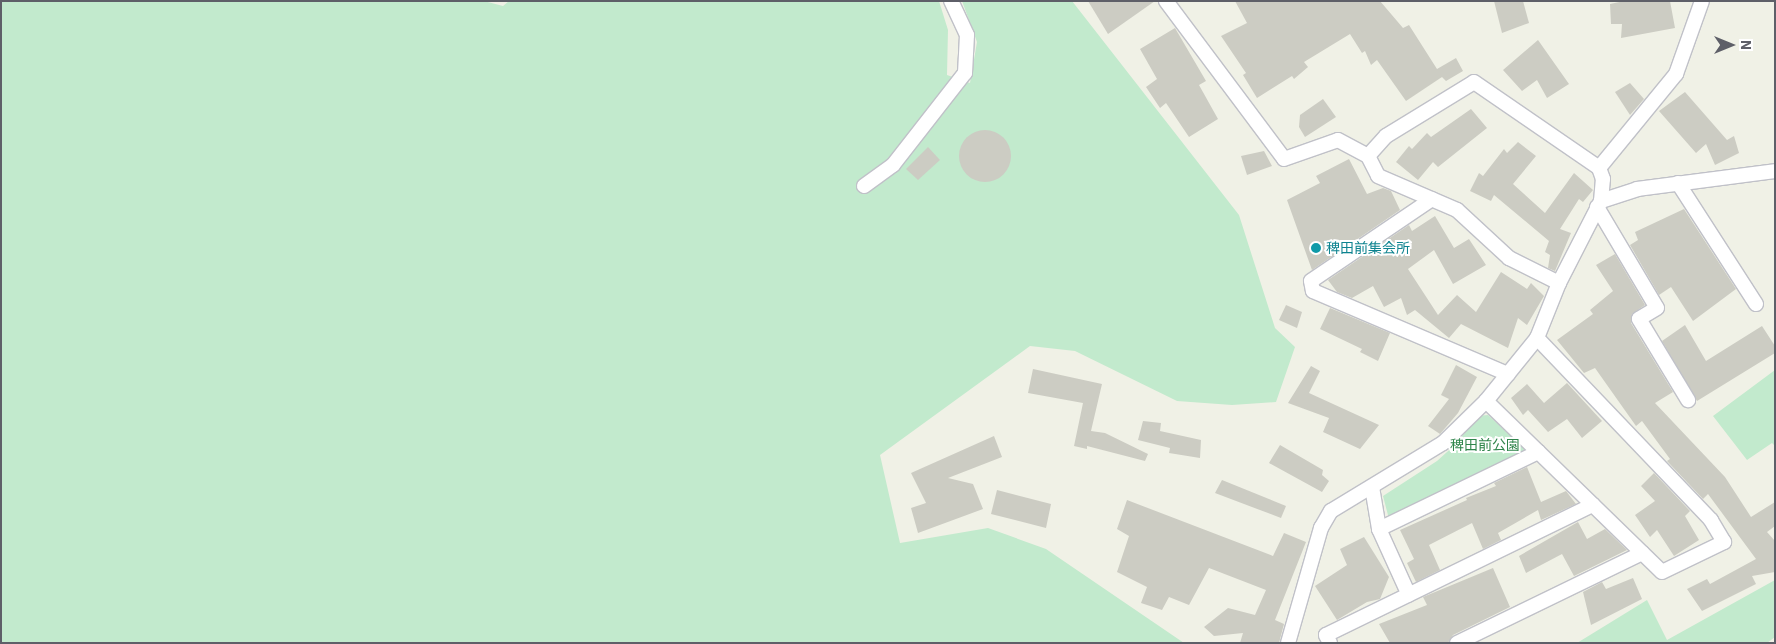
<!DOCTYPE html>
<html>
<head>
<meta charset="utf-8">
<style>
	body { margin:0 }
	#map { position:relative; width:1776px; height:644px; overflow:hidden; background:#f0f1e6; font-family:"IBM Plex Sans","Noto Sans JP",sans-serif }
	div>[style] { position:absolute }
	.green>* { inset:0; background:#c2eacd }
	.building>* { inset:0; background:#ccccc3 }
	.round { border-radius:50% }
	.roads { filter:drop-shadow(1px 0 #c0c1c8) drop-shadow(-1px 0 #c0c1c8) drop-shadow(0 1px #c0c1c8) drop-shadow(0 -1px #c0c1c8) }
	.street>* { height:14px; margin:-7px; padding:0 7px; transform-origin:7px; border-radius:7px; background:#fff }
	.dots>* { width:14px; height:14px; translate:-50% -50%; box-sizing:border-box; border:2px solid #fff; border-radius:50% }
	span { translate:-50% -50%; white-space:nowrap; text-align:center; line-height:1.15; -webkit-text-stroke:4px #fff; paint-order:stroke }
	.culture-label { font-size:14px; color:#0d838f }
	.left { translate:0 -50%; text-align:left }
	.park-label { font-size:14px; color:#2f854b }
	.frame { position:absolute; inset:0; border:2px solid #5e5f68; pointer-events:none }
	.north { position:absolute; left:1706px; top:20px; width:50px; height:50px; -webkit-text-stroke:4px #fff; paint-order:stroke; rotate:90deg; font-size:14px; font-weight:700; line-height:20px; text-align:center; color:#5e5f68 }
	.north::after { content:''; display:block; margin:auto; width:18px; height:22px; background:#5e5f68; clip-path:polygon(50% 0,100% 100%,50% 72%,0 100%) }
</style>
</head>
<body>
<div id="map">
	<div class="green">
		<i style="clip-path:polygon(1px 1px,484px 1px,503px 6px,509px 1px,939px 1px,948px 30px,947px 75px,970px 83px,977px 42px,962px 1px,1072px 1px,1239px 215px,1275px 328px,1295px 347px,1276px 402px,1232px 405px,1177px 401px,1075px 351px,1030px 346px,880px 455px,900px 543px,988px 528px,1046px 549px,1184px 643px,1px 643px)"></i>
		<i style="clip-path:polygon(1775px 370px,1775px 446px,1772px 443px,1747px 460px,1713px 416px)"></i>
		<i style="clip-path:polygon(1488px 415px,1527px 451px,1389px 519px,1383px 496px,1437px 461px,1457px 443px,1477px 416px)"></i>
		<i style="clip-path:polygon(1775px 580px,1775px 637px,1767px 643px,1577px 643px,1647px 600px,1667px 640px)"></i>
	</div>
	<div class="building">
		<i style="clip-path:polygon(1088px 1px,1155px 1px,1108px 34px)"></i>
		<i style="clip-path:polygon(1235px 1px,1380px 1px,1403px 28px,1409px 25px,1437px 69px,1456px 58px,1463px 71px,1446px 81px,1440px 75px,1442px 77px,1406px 101px,1377px 60px,1371px 65px,1365px 51px,1362px 53px,1350px 34px,1304px 62px,1308px 67px,1294px 79px,1292px 76px,1257px 98px,1243px 75px,1246px 73px,1221px 36px,1247px 23px)"></i>
		<i style="clip-path:polygon(1494px 1px,1523px 1px,1529px 23px,1502px 33px)"></i>
		<i style="clip-path:polygon(1624px 1px,1670px 1px,1675px 28px,1621px 38px,1622px 24px,1611px 24px,1610px 4px)"></i>
		<i style="clip-path:polygon(1175px 28px,1206px 81px,1199px 85px,1218px 119px,1189px 137px,1166px 103px,1160px 108px,1146px 87px,1157px 79px,1140px 49px)"></i>
		<i style="clip-path:polygon(1538px 40px,1569px 84px,1547px 98px,1537px 80px,1522px 91px,1503px 70px)"></i>
		<i style="clip-path:polygon(1630px 83px,1644px 99px,1630px 115px,1615px 92px)"></i>
		<i style="clip-path:polygon(1685px 92px,1727px 140px,1734px 136px,1739px 153px,1715px 165px,1706px 144px,1696px 153px,1659px 111px)"></i>
		<i style="clip-path:polygon(1323px 99px,1336px 117px,1305px 137px,1299px 127px,1300px 115px)"></i>
		<i style="clip-path:polygon(1471px 109px,1487px 128px,1438px 167px,1433px 162px,1418px 180px,1396px 162px,1409px 146px,1412px 149px,1427px 133px,1431px 137px)"></i>
		<i class="round" style="left:959px;top:130px;width:52px;height:52px"></i>
		<i style="clip-path:polygon(1518px 142px,1536px 156px,1513px 184px,1545px 213px,1574px 173px,1593px 190px,1583px 202px,1579px 199px,1560px 229px,1571px 233px,1555px 271px,1548px 268px,1550px 255px,1545px 252px,1549px 241px,1494px 195px,1491px 201px,1470px 191px,1479px 173px,1483px 176px,1504px 149px,1507px 153px)"></i>
		<i style="clip-path:polygon(928px 147px,940px 160px,918px 180px,906px 169px)"></i>
		<i style="clip-path:polygon(1264px 151px,1272px 166px,1247px 175px,1241px 156px)"></i>
		<i style="clip-path:polygon(1349px 159px,1367px 194px,1383px 188px,1391px 191px,1400px 210px,1312px 270px,1287px 200px,1320px 183px,1316px 176px)"></i>
		<i style="clip-path:polygon(1684px 209px,1736px 289px,1693px 321px,1671px 287px,1659px 295px,1630px 245px,1638px 240px,1635px 232px)"></i>
		<i style="clip-path:polygon(1435px 216px,1454px 248px,1469px 239px,1486px 265px,1453px 284px,1434px 250px,1408px 269px,1438px 315px,1457px 295px,1476px 312px,1501px 272px,1527px 289px,1531px 283px,1544px 296px,1527px 325px,1518px 318px,1508px 348px,1461px 324px,1449px 338px,1415px 310px,1407px 315px,1401px 298px,1384px 307px,1373px 286px,1352px 298px,1337px 292px,1328px 280px,1409px 225px,1412px 231px)"></i>
		<i style="clip-path:polygon(1615px 254px,1645px 305px,1632px 314px,1631px 323px,1673px 392px,1655px 403px,1725px 477px,1751px 517px,1775px 502px,1775px 526px,1767px 532px,1775px 541px,1775px 572px,1752px 576px,1756px 584px,1702px 611px,1687px 589px,1707px 579px,1710px 584px,1756px 559px,1708px 494px,1703px 499px,1667px 461px,1670px 459px,1642px 421px,1636px 426px,1595px 368px,1584px 373px,1557px 340px,1593px 314px,1590px 310px,1613px 291px,1596px 265px)"></i>
		<i style="clip-path:polygon(1286px 305px,1302px 312px,1297px 328px,1279px 320px)"></i>
		<i style="clip-path:polygon(1330px 308px,1390px 333px,1378px 361px,1360px 352px,1362px 349px,1320px 329px)"></i>
		<i style="clip-path:polygon(1685px 325px,1706px 361px,1762px 326px,1775px 346px,1775px 353px,1697px 401px,1662px 341px)"></i>
		<i style="clip-path:polygon(1456px 365px,1477px 377px,1458px 413px,1440px 434px,1428px 426px,1449px 399px,1441px 395px)"></i>
		<i style="clip-path:polygon(1311px 366px,1320px 371px,1309px 393px,1379px 425px,1360px 449px,1323px 432px,1329px 418px,1288px 403px)"></i>
		<i style="clip-path:polygon(1033px 369px,1102px 384px,1091px 431px,1105px 433px,1148px 454px,1145px 461px,1087px 446px,1087px 449px,1074px 446px,1083px 403px,1028px 393px)"></i>
		<i style="clip-path:polygon(1567px 383px,1602px 421px,1582px 438px,1567px 419px,1548px 432px,1528px 410px,1523px 415px,1511px 398px,1527px 384px,1544px 403px)"></i>
		<i style="clip-path:polygon(1143px 421px,1161px 423px,1160px 431px,1201px 440px,1200px 458px,1169px 453px,1170px 448px,1138px 440px)"></i>
		<i style="clip-path:polygon(994px 436px,1002px 457px,948px 478px,973px 484px,983px 509px,918px 533px,911px 508px,926px 503px,911px 473px)"></i>
		<i style="clip-path:polygon(1280px 445px,1323px 470px,1322px 475px,1329px 481px,1322px 492px,1269px 463px)"></i>
		<i style="clip-path:polygon(1527px 467px,1541px 502px,1566px 491px,1576px 504px,1541px 520px,1538px 510px,1498px 533px,1501px 540px,1483px 549px,1472px 523px,1429px 545px,1440px 570px,1416px 582px,1407px 563px,1414px 559px,1400px 530px,1467px 500px,1466px 498px,1496px 486px,1494px 483px)"></i>
		<i style="clip-path:polygon(1654px 473px,1690px 511px,1685px 516px,1699px 540px,1674px 556px,1657px 530px,1650px 537px,1635px 515px,1655px 501px,1641px 486px)"></i>
		<i style="clip-path:polygon(1222px 480px,1286px 506px,1281px 518px,1215px 493px)"></i>
		<i style="clip-path:polygon(997px 490px,1051px 504px,1046px 528px,991px 514px)"></i>
		<i style="clip-path:polygon(1127px 500px,1273px 556px,1284px 533px,1306px 542px,1275px 620px,1284px 624px,1279px 643px,1240px 643px,1243px 633px,1214px 636px,1204px 627px,1228px 608px,1255px 615px,1266px 590px,1209px 568px,1189px 605px,1169px 597px,1162px 610px,1141px 603px,1147px 587px,1117px 572px,1129px 536px,1117px 529px)"></i>
		<i style="clip-path:polygon(1578px 522px,1587px 539px,1605px 529px,1627px 550px,1574px 576px,1562px 554px,1526px 573px,1519px 556px)"></i>
		<i style="clip-path:polygon(1364px 537px,1389px 577px,1380px 599px,1367px 602px,1337px 620px,1315px 586px,1347px 565px,1340px 549px)"></i>
		<i style="clip-path:polygon(1493px 568px,1510px 607px,1453px 635px,1448px 643px,1390px 643px,1379px 624px,1427px 605px,1423px 597px)"></i>
		<i style="clip-path:polygon(1633px 578px,1642px 599px,1591px 625px,1583px 592px,1602px 582px,1606px 589px)"></i>
	</div>
	<div class="roads">
		<div class="street">
			<i style="left:1166px;top:1px;width:197px;rotate:53.2deg"></i>
			<i style="left:1284px;top:159px;width:57px;rotate:-19.4deg"></i>
			<i style="left:1338px;top:140px;width:34px;rotate:28deg"></i>
			<i style="left:1368px;top:156px;width:22px;rotate:63deg"></i>
			<i style="left:1378px;top:176px;width:86px;rotate:23.3deg"></i>
			<i style="left:1457px;top:210px;width:71px;rotate:42.7deg"></i>
			<i style="left:1509px;top:258px;width:56px;rotate:26.6deg"></i>
			<i style="left:1368px;top:156px;width:27px;rotate:-48deg"></i>
			<i style="left:1386px;top:136px;width:103px;rotate:-31.5deg"></i>
			<i style="left:1474px;top:82px;width:152px;rotate:34.5deg"></i>
			<i style="left:1678px;top:183px;width:144px;rotate:57.2deg"></i>
			<i style="left:864px;top:186px;width:36px;rotate:-36deg"></i>
			<i style="left:893px;top:165px;width:117px;rotate:-52deg"></i>
			<i style="left:965px;top:73px;width:38px;rotate:-87deg"></i>
			<i style="left:967px;top:35px;width:38px;rotate:-115deg"></i>
			<i style="left:1432px;top:199px;width:146px;rotate:145.9deg"></i>
			<i style="left:1311px;top:281px;width:10px;rotate:79deg"></i>
			<i style="left:1313px;top:291px;width:212px;rotate:23.1deg"></i>
			<i style="left:1601px;top:201px;width:38px;rotate:-18deg"></i>
			<i style="left:1637px;top:189px;width:139px;rotate:-7.4deg"></i>
			<i style="left:1597px;top:207px;width:117px;rotate:59.3deg"></i>
			<i style="left:1657px;top:308px;width:21px;rotate:149deg"></i>
			<i style="left:1639px;top:319px;width:95px;rotate:58.8deg"></i>
			<i style="left:1486px;top:401px;width:245px;rotate:44.2deg"></i>
			<i style="left:1662px;top:572px;width:69px;rotate:-25.8deg"></i>
			<i style="left:1724px;top:542px;width:26px;rotate:-121deg"></i>
			<i style="left:1711px;top:520px;width:252px;rotate:-133.7deg"></i>
			<i style="left:1372px;top:487px;width:43px;rotate:80.5deg"></i>
			<i style="left:1379px;top:529px;width:72px;rotate:65.6deg"></i>
			<i style="left:1379px;top:529px;width:177px;rotate:-25.8deg"></i>
			<i style="left:1288px;top:643px;width:120px;rotate:-74deg"></i>
			<i style="left:1321px;top:528px;width:20px;rotate:-60deg"></i>
			<i style="left:1331px;top:511px;width:131px;rotate:-31.3deg"></i>
			<i style="left:1443px;top:443px;width:60px;rotate:-44.3deg"></i>
			<i style="left:1486px;top:401px;width:81px;rotate:-51deg"></i>
			<i style="left:1537px;top:338px;width:59px;rotate:-68.2deg"></i>
			<i style="left:1559px;top:283px;width:92px;rotate:-62.9deg"></i>
			<i style="left:1601px;top:201px;width:22px;rotate:-85deg"></i>
			<i style="left:1603px;top:179px;width:12px;rotate:-110deg"></i>
			<i style="left:1599px;top:168px;width:122px;rotate:-50.7deg"></i>
			<i style="left:1676px;top:74px;width:77px;rotate:-70.4deg"></i>
			<i style="left:1330px;top:643px;width:9px;rotate:-117deg"></i>
			<i style="left:1326px;top:635px;width:297px;rotate:-26deg"></i>
			<i style="left:1457px;top:643px;width:206px;rotate:-25.9deg"></i>
		</div>
	</div>
	<div class="dots">
		<i style="left:1316px;top:248px;background:#0f9aa8"></i>
	</div>
	<div class="culture-label">
		<span class="left" style="left:1326px;top:248px">稗田前集会所</span>
	</div>
	<div class="park-label">
		<span style="left:1485px;top:445px">稗田前公園</span>
	</div>
	<div class="frame"></div>
	<div class="north">N</div>
</div>
</body>
</html>
